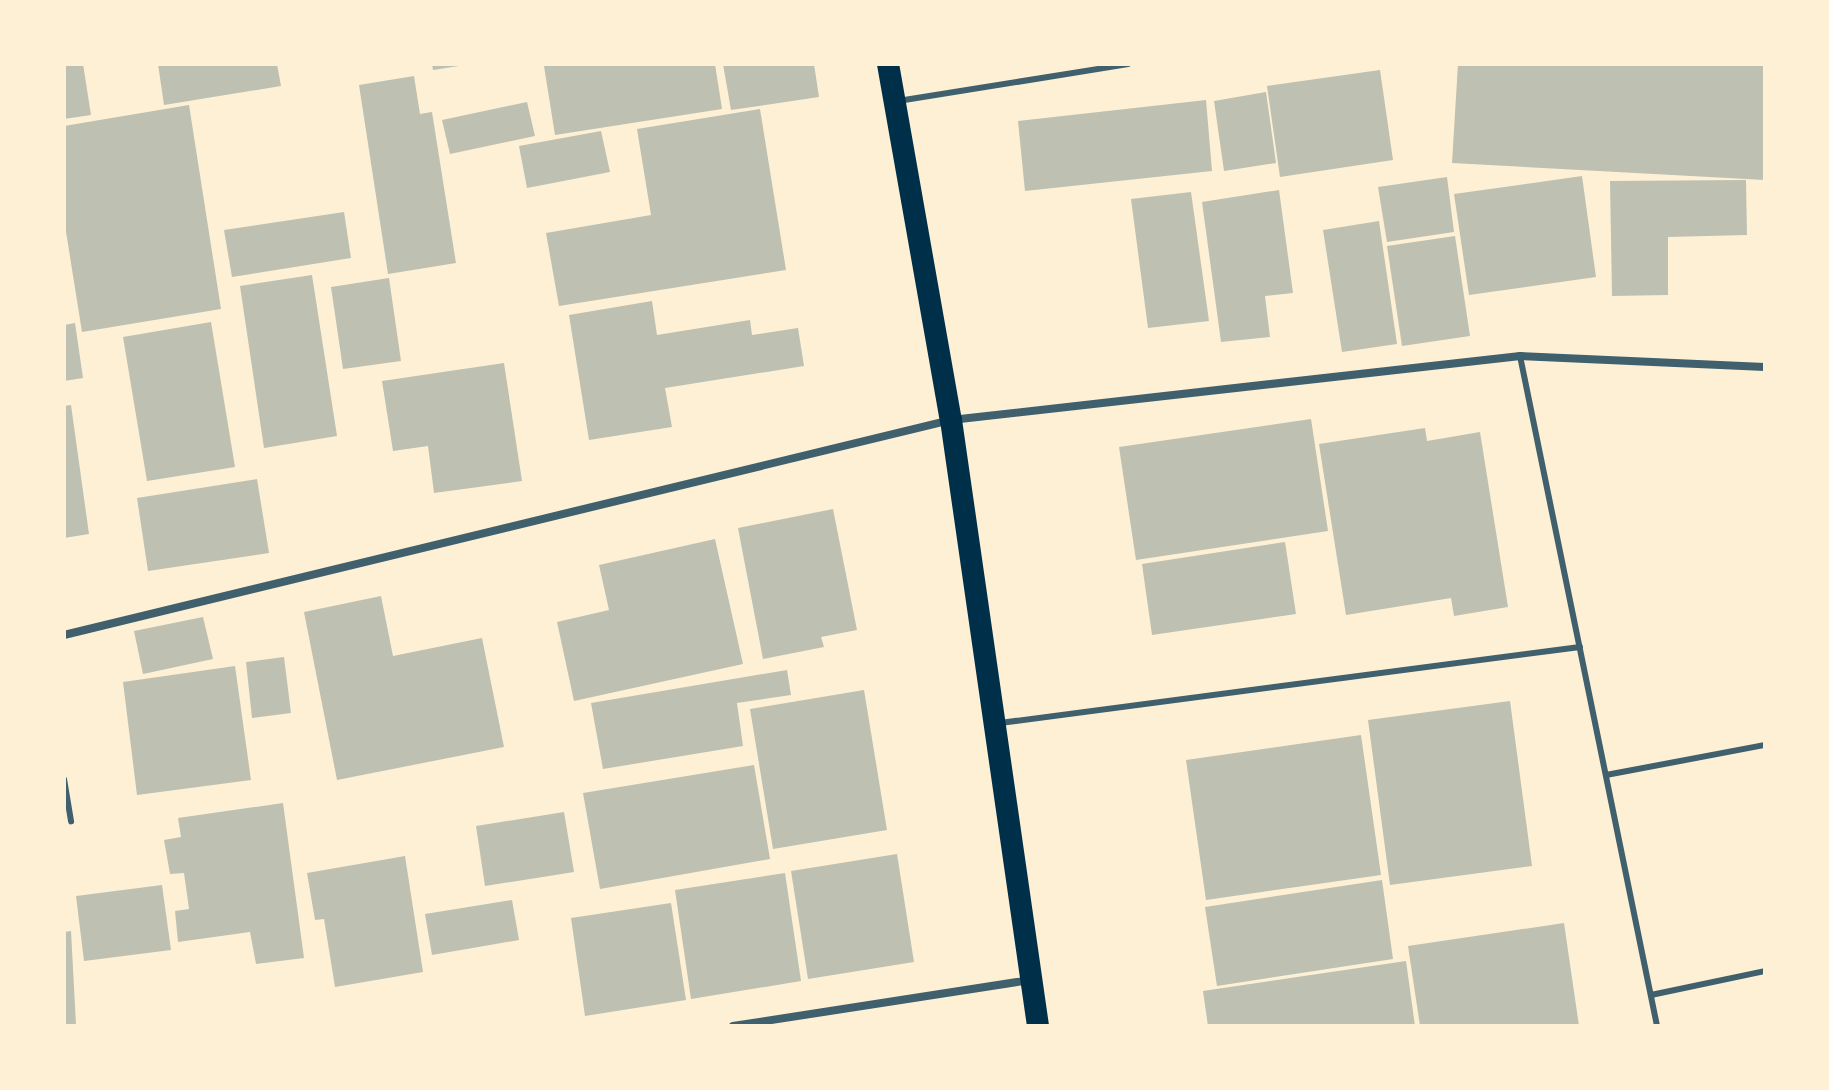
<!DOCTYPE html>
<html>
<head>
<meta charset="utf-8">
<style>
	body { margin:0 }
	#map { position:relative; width:1829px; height:1090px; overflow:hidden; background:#fdf0d5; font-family:Inter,sans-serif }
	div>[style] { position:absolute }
	.building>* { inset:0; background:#bec0b2 }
	.service>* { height:6px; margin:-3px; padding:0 3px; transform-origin:3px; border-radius:3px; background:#3f606c }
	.minor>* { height:8px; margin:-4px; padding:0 4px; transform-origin:4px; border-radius:4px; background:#3f606c }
	.trunk>* { height:22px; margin:-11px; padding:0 11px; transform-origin:11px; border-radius:11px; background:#003049 }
	span { translate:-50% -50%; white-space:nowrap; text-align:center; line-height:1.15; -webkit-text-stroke:6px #fdf0d5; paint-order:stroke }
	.frame { position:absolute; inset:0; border:66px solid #fdf0d5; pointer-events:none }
</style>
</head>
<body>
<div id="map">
	<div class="building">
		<i style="clip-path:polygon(64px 64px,83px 64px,91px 115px,64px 119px)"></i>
		<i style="clip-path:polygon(158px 64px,277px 64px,281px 86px,164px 105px)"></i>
		<i style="clip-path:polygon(432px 64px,459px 64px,459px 66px,433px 70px)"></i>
		<i style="clip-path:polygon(715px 64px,722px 109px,555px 135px,544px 66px)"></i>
		<i style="clip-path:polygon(723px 64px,814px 64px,819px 97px,731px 110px)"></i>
		<i style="clip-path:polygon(1458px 64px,1765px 64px,1765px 180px,1452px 163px)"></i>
		<i style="clip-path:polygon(1380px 70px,1393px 160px,1280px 177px,1267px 86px)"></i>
		<i style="clip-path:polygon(414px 76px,420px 114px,432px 112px,456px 263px,388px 274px,359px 85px)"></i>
		<i style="clip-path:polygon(1266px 92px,1276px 163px,1224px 171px,1214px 101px)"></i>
		<i style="clip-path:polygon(1206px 100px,1212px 171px,1025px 191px,1018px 121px)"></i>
		<i style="clip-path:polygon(527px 102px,535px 136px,450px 154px,442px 120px)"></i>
		<i style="clip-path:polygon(189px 105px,221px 309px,82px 332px,64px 219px,64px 126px)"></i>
		<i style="clip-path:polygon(760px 109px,786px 270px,559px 306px,546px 233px,651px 215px,637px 129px)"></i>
		<i style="clip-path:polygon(601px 131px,610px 172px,527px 188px,519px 146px)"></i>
		<i style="clip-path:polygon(1582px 176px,1596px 277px,1469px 295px,1454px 194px)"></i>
		<i style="clip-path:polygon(1447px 177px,1454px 232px,1387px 242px,1378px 187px)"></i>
		<i style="clip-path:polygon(1746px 180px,1747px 235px,1668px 237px,1668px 295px,1612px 296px,1610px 181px)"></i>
		<i style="clip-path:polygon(1279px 190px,1293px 293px,1265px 296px,1270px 337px,1221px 342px,1202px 202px)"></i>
		<i style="clip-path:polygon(1191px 192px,1209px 321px,1148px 328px,1131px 199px)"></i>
		<i style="clip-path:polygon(344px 212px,351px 258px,232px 277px,224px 230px)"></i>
		<i style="clip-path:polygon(1379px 221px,1397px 344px,1342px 352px,1323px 230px)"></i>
		<i style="clip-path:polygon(1455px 236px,1470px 336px,1402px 346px,1387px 246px)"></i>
		<i style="clip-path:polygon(312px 275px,337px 436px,264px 448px,240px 286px)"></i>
		<i style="clip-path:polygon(389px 278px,401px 361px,343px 369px,331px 287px)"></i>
		<i style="clip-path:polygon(652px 301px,657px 335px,750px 320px,752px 335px,798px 328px,804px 366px,665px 388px,672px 427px,589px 440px,569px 315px)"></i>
		<i style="clip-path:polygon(211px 322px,235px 467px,147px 481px,123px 337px)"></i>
		<i style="clip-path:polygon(75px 323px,83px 378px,64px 381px,64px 325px)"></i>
		<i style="clip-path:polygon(504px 363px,522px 481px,434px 493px,428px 446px,393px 451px,382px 381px)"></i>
		<i style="clip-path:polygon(71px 405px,89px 534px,64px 538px,64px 406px)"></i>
		<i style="clip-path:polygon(1311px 419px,1328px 531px,1136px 560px,1119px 447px)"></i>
		<i style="clip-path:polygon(1425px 428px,1427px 441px,1480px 432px,1508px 607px,1454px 616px,1451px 598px,1346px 615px,1319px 444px)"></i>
		<i style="clip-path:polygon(257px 479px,269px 553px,148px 571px,137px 498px)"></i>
		<i style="clip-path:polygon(833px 509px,857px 630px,821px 637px,824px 647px,763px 659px,738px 528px)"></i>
		<i style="clip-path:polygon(715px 539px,743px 664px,574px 701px,557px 622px,609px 610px,599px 565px)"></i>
		<i style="clip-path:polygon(1285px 542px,1296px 614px,1152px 635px,1142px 564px)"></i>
		<i style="clip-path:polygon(381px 596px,393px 656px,482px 638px,504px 747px,337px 780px,304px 612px)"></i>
		<i style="clip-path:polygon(203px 617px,213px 659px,143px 674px,134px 631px)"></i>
		<i style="clip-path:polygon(284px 657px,291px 713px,252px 718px,246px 662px)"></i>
		<i style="clip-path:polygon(235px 666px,251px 780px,137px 795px,123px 682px)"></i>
		<i style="clip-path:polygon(787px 670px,791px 695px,737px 703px,743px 746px,603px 769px,591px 703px)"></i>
		<i style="clip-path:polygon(864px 690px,887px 830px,773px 849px,750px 709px)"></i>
		<i style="clip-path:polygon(1510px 701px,1532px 866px,1390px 885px,1368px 720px)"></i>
		<i style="clip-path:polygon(1361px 735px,1381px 875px,1206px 900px,1186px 760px)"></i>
		<i style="clip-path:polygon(754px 765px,770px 859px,600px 889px,583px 793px)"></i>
		<i style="clip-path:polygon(283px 803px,304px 958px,256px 964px,250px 932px,178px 942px,175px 911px,189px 909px,184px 873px,170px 874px,164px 840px,181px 837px,178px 818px)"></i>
		<i style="clip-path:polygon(564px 812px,574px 872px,485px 886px,476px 826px)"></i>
		<i style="clip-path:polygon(897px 854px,914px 962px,808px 979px,791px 871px)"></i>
		<i style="clip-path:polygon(405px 856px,423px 972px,335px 987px,324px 919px,315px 920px,307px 873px)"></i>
		<i style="clip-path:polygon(785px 873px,801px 981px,691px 999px,675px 890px)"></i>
		<i style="clip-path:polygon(1382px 880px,1393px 959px,1217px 986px,1205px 907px)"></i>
		<i style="clip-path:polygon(162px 885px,171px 950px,84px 961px,76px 896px)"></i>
		<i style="clip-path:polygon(512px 900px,519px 940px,432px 955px,425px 914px)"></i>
		<i style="clip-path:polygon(671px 903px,686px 1000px,585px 1016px,571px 918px)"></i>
		<i style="clip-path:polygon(1564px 923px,1579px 1026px,1420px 1026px,1408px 946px)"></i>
		<i style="clip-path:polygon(71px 931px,76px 1025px,64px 1026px,64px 932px)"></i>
		<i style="clip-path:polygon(1406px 961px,1415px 1026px,1208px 1026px,1203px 991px)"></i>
	</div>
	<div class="service">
		<i style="left:898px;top:101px;width:233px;rotate:-9.1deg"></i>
		<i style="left:1520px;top:356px;width:684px;rotate:78.44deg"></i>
		<i style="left:1000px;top:723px;width:585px;rotate:-7.47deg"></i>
		<i style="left:1606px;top:775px;width:162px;rotate:-10.7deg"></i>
		<i style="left:64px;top:779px;width:43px;rotate:80.5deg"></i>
		<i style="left:1651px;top:995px;width:116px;rotate:-11.9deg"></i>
	</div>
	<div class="minor">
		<i style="left:64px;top:635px;width:913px;rotate:-13.63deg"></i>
		<i style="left:951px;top:420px;width:573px;rotate:-6.42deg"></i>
		<i style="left:1520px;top:356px;width:245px;rotate:2.6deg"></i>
		<i style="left:733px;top:1026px;width:300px;rotate:-8.8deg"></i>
	</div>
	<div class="trunk">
		<i style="left:888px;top:64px;width:362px;rotate:80deg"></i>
		<i style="left:951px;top:420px;width:612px;rotate:81.83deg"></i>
	</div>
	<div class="frame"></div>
</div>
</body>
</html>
